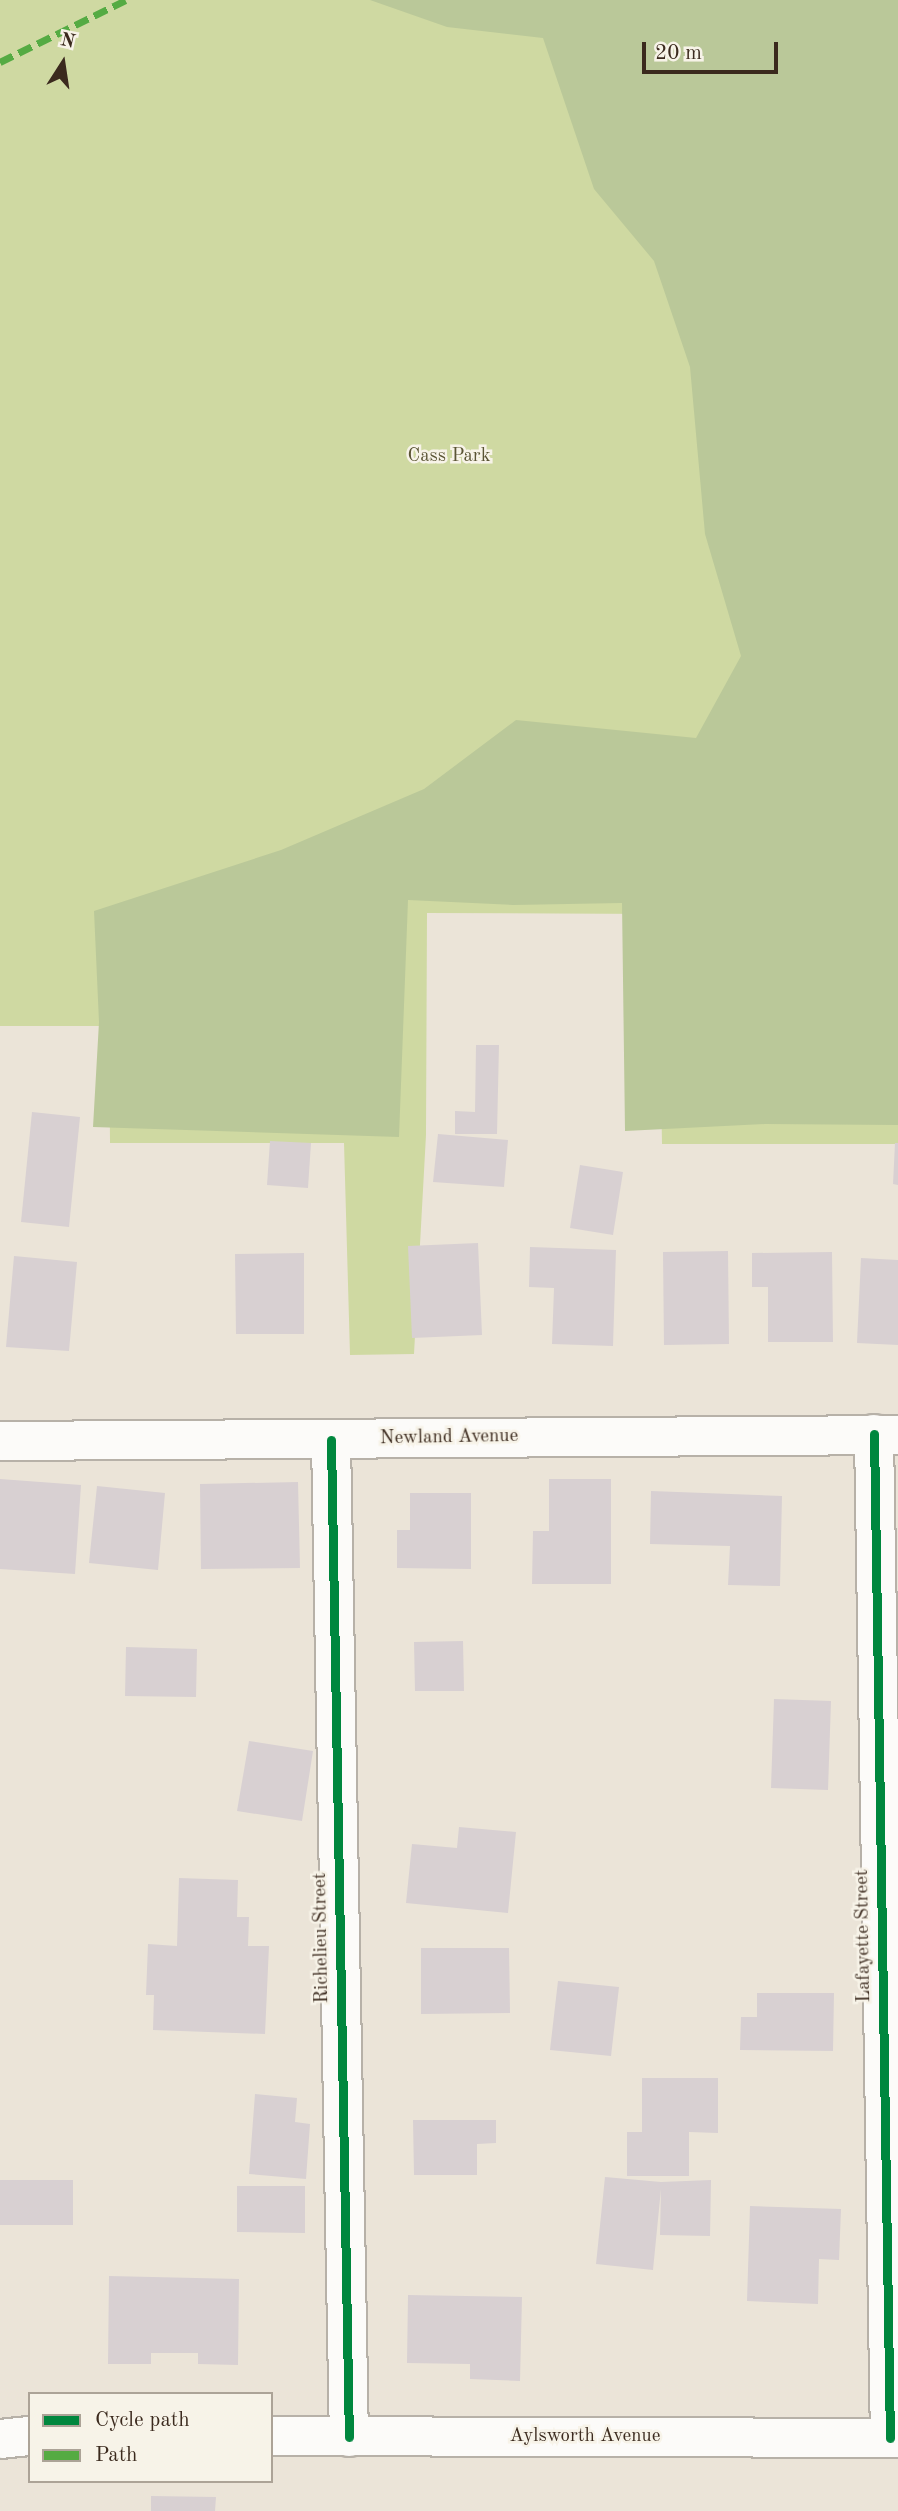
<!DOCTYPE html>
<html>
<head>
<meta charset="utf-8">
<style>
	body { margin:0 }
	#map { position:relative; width:898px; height:2511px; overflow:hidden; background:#ebe4d8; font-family:"Old Standard TT",serif }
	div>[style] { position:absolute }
	.green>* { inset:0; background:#cfd9a2 }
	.forest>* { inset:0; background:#bac899 }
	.building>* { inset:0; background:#d8d0d2 }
	.roads { filter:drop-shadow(2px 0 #b7b1a8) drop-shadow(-2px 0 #b7b1a8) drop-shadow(0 2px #b7b1a8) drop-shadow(0 -2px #b7b1a8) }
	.street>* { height:38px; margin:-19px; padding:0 19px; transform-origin:19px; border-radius:19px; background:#fcfbf9 }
	.quiet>* { height:7px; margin-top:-3.5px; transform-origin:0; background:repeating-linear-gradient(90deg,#55ab43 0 14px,transparent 0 21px) }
	.cycleway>* { height:9px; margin:-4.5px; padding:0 4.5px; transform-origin:4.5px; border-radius:4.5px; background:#00873e }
	span { translate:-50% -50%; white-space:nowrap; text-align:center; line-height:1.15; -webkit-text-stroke:5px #f7f3e8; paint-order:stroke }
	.park-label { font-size:19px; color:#5a5434 }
	.street-label { font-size:19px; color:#3b2a1e }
	.legend { position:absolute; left:28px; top:2392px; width:245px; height:91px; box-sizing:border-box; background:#f7f3e8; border:2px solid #aca397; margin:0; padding:9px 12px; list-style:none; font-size:21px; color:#3b2a1e }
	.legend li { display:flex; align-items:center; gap:14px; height:35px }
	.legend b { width:35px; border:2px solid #aca397 }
	.north { position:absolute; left:28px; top:28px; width:70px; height:70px; -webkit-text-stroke:5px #f7f3e8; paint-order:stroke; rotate:12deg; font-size:19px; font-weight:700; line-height:28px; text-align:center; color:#3b2a1e }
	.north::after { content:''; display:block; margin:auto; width:24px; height:32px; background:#3b2a1e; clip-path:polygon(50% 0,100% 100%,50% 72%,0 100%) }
	.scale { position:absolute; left:642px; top:42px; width:136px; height:32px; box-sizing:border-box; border:4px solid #3b2a1e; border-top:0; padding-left:9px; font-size:21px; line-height:24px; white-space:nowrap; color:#3b2a1e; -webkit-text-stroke:5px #f7f3e8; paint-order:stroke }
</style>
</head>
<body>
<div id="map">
	<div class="green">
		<i style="clip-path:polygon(0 0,898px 0,898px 1144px,662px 1144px,658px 914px,427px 913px,426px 1135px,414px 1354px,350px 1355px,344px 1143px,110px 1143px,109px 1026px,0 1026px)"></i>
	</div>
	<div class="forest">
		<i style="clip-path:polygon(370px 0,898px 0,898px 1125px,765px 1124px,625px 1131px,622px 903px,513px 905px,408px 900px,399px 1137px,93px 1127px,99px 1022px,94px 911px,281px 850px,424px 789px,516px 720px,696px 738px,741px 656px,705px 534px,690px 367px,654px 261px,594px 189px,543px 38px,447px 27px)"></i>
	</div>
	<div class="building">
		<i style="clip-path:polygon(476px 1045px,499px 1045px,497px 1134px,455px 1134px,455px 1111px,475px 1112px)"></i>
		<i style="clip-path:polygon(32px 1112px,80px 1117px,69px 1227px,21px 1222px)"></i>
		<i style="clip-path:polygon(438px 1134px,508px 1140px,504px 1187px,433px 1182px)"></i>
		<i style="clip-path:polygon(270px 1141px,311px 1143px,308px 1188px,267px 1185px)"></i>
		<i style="clip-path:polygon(895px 1143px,898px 1143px,898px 1185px,893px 1184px)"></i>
		<i style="clip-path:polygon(580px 1165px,623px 1172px,613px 1235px,570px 1228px)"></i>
		<i style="clip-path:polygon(478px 1243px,482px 1335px,412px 1338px,408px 1246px)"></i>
		<i style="clip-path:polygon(530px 1247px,616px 1250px,613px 1346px,552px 1344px,554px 1288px,529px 1287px)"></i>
		<i style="clip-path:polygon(728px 1251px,729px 1344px,664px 1345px,663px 1252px)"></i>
		<i style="clip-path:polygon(832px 1252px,833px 1342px,768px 1342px,768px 1287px,752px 1287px,752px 1253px)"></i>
		<i style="clip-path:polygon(304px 1253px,304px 1334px,236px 1334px,235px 1254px)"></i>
		<i style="clip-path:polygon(14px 1256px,77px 1262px,69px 1351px,6px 1347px)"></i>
		<i style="clip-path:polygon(861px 1258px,898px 1260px,898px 1345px,857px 1343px)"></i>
		<i style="clip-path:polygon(0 1479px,81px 1485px,75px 1574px,0 1569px)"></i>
		<i style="clip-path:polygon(549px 1479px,611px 1479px,611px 1584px,532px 1584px,533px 1531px,549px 1531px)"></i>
		<i style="clip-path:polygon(298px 1482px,300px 1568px,201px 1569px,200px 1484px)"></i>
		<i style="clip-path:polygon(97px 1486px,165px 1493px,158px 1570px,89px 1563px)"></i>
		<i style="clip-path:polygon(651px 1491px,782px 1496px,780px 1586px,728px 1585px,730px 1546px,650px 1544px)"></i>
		<i style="clip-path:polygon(410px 1493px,471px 1493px,471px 1569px,397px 1568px,397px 1530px,410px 1530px)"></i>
		<i style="clip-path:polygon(463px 1641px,464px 1691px,415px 1691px,414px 1642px)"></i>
		<i style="clip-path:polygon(126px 1647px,197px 1649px,196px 1697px,125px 1696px)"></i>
		<i style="clip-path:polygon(774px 1699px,831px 1701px,828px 1790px,771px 1788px)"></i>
		<i style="clip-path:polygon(249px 1741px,313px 1751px,302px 1821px,237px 1811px)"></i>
		<i style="clip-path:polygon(459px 1827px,516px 1832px,508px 1913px,406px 1903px,412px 1844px,457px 1848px)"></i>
		<i style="clip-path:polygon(179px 1878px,238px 1880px,237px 1917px,249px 1917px,248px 1946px,269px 1946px,265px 2034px,153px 2030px,154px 1995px,146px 1995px,148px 1944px,177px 1946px)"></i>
		<i style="clip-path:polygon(421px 1948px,509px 1948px,510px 2013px,421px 2014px)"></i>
		<i style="clip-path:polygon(558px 1981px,619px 1987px,611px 2056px,550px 2050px)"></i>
		<i style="clip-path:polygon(757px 1993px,834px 1993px,833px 2051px,740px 2050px,741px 2017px,757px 2017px)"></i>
		<i style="clip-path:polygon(642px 2078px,718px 2078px,718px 2133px,689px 2132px,689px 2176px,627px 2176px,627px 2132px,642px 2132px)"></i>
		<i style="clip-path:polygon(255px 2094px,297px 2098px,295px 2122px,310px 2124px,306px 2179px,249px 2174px)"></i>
		<i style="clip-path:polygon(413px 2120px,496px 2120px,496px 2143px,477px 2144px,477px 2175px,414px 2175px)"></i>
		<i style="clip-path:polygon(605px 2177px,661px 2182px,711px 2180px,710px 2236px,660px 2235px,661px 2189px,653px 2270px,596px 2264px)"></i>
		<i style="clip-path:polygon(0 2180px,73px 2180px,73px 2225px,0 2225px)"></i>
		<i style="clip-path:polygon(237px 2186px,305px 2186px,305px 2233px,237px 2232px)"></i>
		<i style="clip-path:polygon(750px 2206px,841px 2209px,839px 2260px,819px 2259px,818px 2304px,747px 2301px)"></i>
		<i style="clip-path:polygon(109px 2276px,239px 2279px,238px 2365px,198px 2364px,198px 2353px,151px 2353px,151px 2364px,108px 2364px)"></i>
		<i style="clip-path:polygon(408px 2295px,522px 2297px,520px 2381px,470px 2379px,470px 2364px,407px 2363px)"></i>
		<i style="clip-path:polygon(151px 2496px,216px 2497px,215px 2511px,151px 2511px)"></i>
	</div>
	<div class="roads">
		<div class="street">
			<i style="left:874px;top:1434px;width:1004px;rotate:89.09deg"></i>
			<i style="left:331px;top:1440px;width:997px;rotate:88.97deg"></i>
			<i style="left:0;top:1441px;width:898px;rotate:-0.38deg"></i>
			<i style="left:271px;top:2436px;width:627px;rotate:0.18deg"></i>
			<i style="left:0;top:2439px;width:30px;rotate:-6deg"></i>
		</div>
	</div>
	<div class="quiet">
		<i style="left:0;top:62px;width:140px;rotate:-26.2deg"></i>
	</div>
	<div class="cycleway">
		<i style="left:874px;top:1434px;width:1004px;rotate:89.09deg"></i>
		<i style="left:331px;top:1440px;width:997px;rotate:88.97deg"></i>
	</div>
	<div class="park-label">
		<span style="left:449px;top:457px">Cass Park</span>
	</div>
	<div class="street-label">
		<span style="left:449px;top:1438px;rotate:-1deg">Newland Avenue</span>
		<span style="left:864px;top:1936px;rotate:-91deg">Lafayette Street</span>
		<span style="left:322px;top:1938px;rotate:-91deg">Richelieu Street</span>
		<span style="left:585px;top:2437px">Aylsworth Avenue</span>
	</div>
	<ul class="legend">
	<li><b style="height:9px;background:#00873e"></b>Cycle path</li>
	<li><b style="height:9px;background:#55ab43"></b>Path</li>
	</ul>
	<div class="north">N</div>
	<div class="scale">20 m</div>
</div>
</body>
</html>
